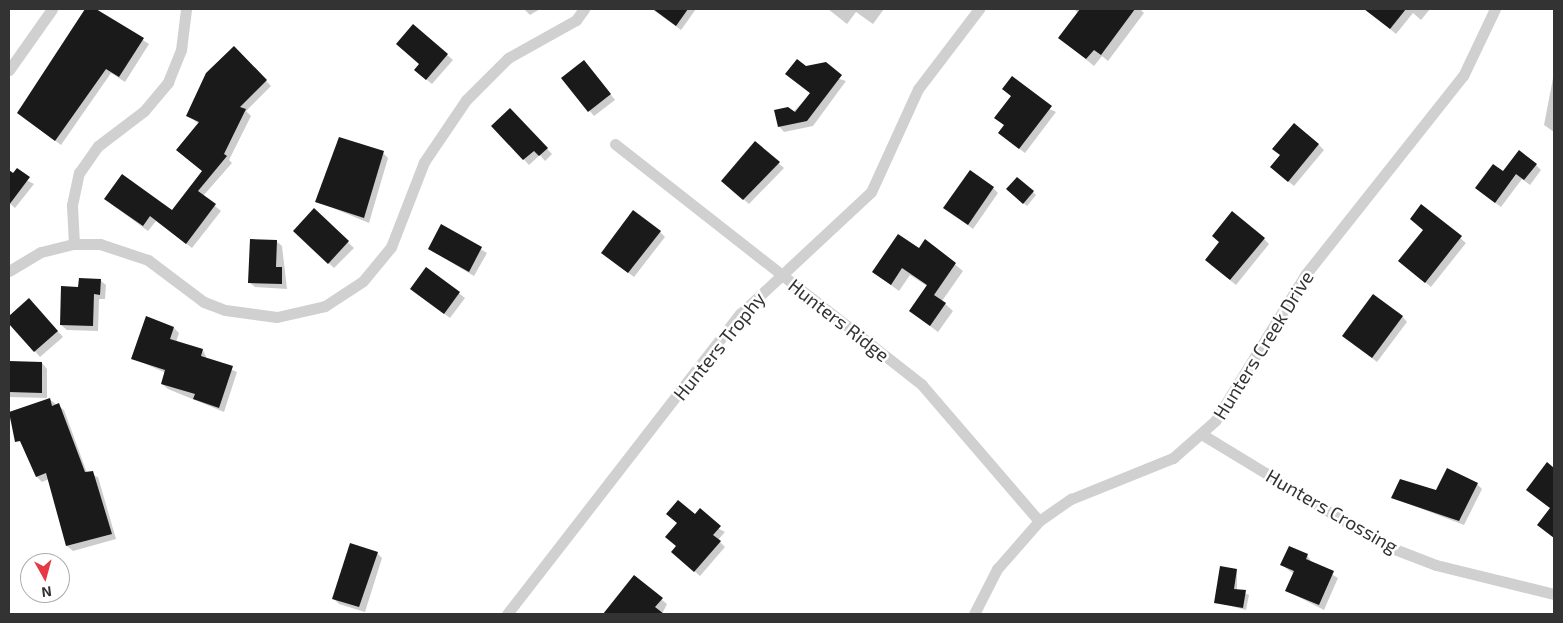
<!DOCTYPE html>
<html>
<head>
<meta charset="utf-8">
<style>
	body { margin:0 }
	#map { position:relative; width:1563px; height:623px; overflow:hidden; background:#fff; font-family:"Exo 2",sans-serif }
	div>[style] { position:absolute }
	.shadow>* { inset:0; background:#0003 }
	.building>* { inset:0; background:#1a1a1a }
	.minor>* { height:11px; margin:-5.5px; padding:0 5.5px; transform-origin:5.5px; border-radius:5.5px; background:#d0d0d0 }
	span { translate:-50% -50%; white-space:nowrap; text-align:center; line-height:1.15; -webkit-text-stroke:5px #fff; paint-order:stroke }
	.street-label { font-size:19px; color:#333 }
	.frame { position:absolute; inset:0; border:10px solid #333; pointer-events:none }
	.north { position:absolute; left:20px; top:553px; width:50px; height:50px; box-sizing:border-box; background:#fff; border:1px solid #adadad; border-radius:50%; rotate:173deg; font-size:14px; font-weight:700; line-height:20px; text-align:center; color:#333 }
	.north::after { content:''; display:block; margin:auto; width:18px; height:22px; background:#e63946; clip-path:polygon(50% 0,100% 100%,50% 72%,0 100%) }
</style>
</head>
<body>
<div id="map">
	<div class="shadow">
		<i style="clip-path:polygon(87px 9px,94px 9px,149px 44px,125px 82px,111px 73px,61px 145px,18px 113px)"></i>
		<i style="clip-path:polygon(524px 9px,540px 9px,530px 15px)"></i>
		<i style="clip-path:polygon(652px 9px,696px 9px,681px 30px)"></i>
		<i style="clip-path:polygon(828px 9px,884px 9px,873px 24px,856px 12px,847px 24px)"></i>
		<i style="clip-path:polygon(1074px 9px,1140px 9px,1144px 13px,1108px 61px,1102px 56px,1094px 66px,1060px 38px,1078px 13px)"></i>
		<i style="clip-path:polygon(1366px 9px,1430px 9px,1421px 20px,1413px 13px,1396px 34px)"></i>
		<i style="clip-path:polygon(414px 26px,453px 60px,432px 84px,421px 75px)"></i>
		<i style="clip-path:polygon(234px 48px,271px 86px,246px 111px,251px 116px,229px 160px,232px 163px,203px 196px,221px 211px,192px 248px,156px 221px,148px 231px,111px 204px,172px 212px,203px 171px,199px 124px,187px 115px)"></i>
		<i style="clip-path:polygon(589px 67px,615px 100px,594px 116px,563px 79px)"></i>
		<i style="clip-path:polygon(805px 68px,846px 81px,813px 126px,784px 132px,779px 126px,811px 94px,792px 79px)"></i>
		<i style="clip-path:polygon(1554px 73px,1554px 132px,1544px 125px)"></i>
		<i style="clip-path:polygon(1004px 89px,1056px 112px,1025px 153px,1005px 138px,1012px 97px)"></i>
		<i style="clip-path:polygon(510px 110px,552px 154px,545px 161px,540px 155px,529px 165px,493px 126px)"></i>
		<i style="clip-path:polygon(755px 143px,784px 168px,749px 204px,728px 186px)"></i>
		<i style="clip-path:polygon(1318px 144px,1324px 150px,1294px 186px,1277px 172px)"></i>
		<i style="clip-path:polygon(383px 153px,388px 158px,369px 223px,316px 201px)"></i>
		<i style="clip-path:polygon(1536px 165px,1541px 170px,1530px 185px,1522px 179px,1501px 207px,1482px 193px,1503px 173px)"></i>
		<i style="clip-path:polygon(9px 171px,34px 184px,15px 208px,9px 203px)"></i>
		<i style="clip-path:polygon(993px 188px,998px 193px,973px 229px,945px 208px)"></i>
		<i style="clip-path:polygon(1033px 192px,1036px 195px,1027px 206px,1011px 193px)"></i>
		<i style="clip-path:polygon(1422px 206px,1466px 243px,1431px 287px,1405px 266px,1424px 230px)"></i>
		<i style="clip-path:polygon(314px 210px,354px 248px,334px 268px,294px 231px)"></i>
		<i style="clip-path:polygon(442px 226px,487px 253px,474px 276px,429px 249px)"></i>
		<i style="clip-path:polygon(660px 232px,665px 237px,634px 277px,602px 253px)"></i>
		<i style="clip-path:polygon(1264px 239px,1269px 244px,1236px 285px,1211px 265px)"></i>
		<i style="clip-path:polygon(276px 241px,282px 246px,287px 289px,255px 287px,249px 282px)"></i>
		<i style="clip-path:polygon(926px 241px,963px 271px,942px 301px,953px 311px,938px 332px,910px 311px,927px 286px,910px 275px,899px 291px,873px 272px,920px 250px)"></i>
		<i style="clip-path:polygon(427px 268px,465px 298px,450px 318px,417px 294px)"></i>
		<i style="clip-path:polygon(100px 280px,106px 285px,105px 299px,99px 299px,98px 331px,67px 330px,61px 325px,79px 288px)"></i>
		<i style="clip-path:polygon(29px 300px,63px 337px,40px 357px,9px 322px)"></i>
		<i style="clip-path:polygon(1402px 316px,1407px 322px,1377px 362px,1344px 336px)"></i>
		<i style="clip-path:polygon(174px 328px,179px 333px,176px 342px,203px 350px,207px 359px,237px 372px,224px 412px,168px 389px,162px 384px,166px 373px,132px 358px)"></i>
		<i style="clip-path:polygon(9px 363px,42px 363px,47px 369px,47px 398px,9px 397px)"></i>
		<i style="clip-path:polygon(49px 399px,64px 410px,87px 473px,98px 477px,116px 539px,73px 551px,67px 546px,49px 479px,42px 482px,37px 477px,9px 417px,9px 413px)"></i>
		<i style="clip-path:polygon(1548px 464px,1554px 469px,1554px 538px,1544px 530px,1551px 509px,1533px 495px)"></i>
		<i style="clip-path:polygon(1477px 484px,1482px 489px,1464px 525px,1393px 498px)"></i>
		<i style="clip-path:polygon(695px 516px,725px 532px,718px 540px,725px 547px,700px 576px,678px 557px)"></i>
		<i style="clip-path:polygon(377px 553px,382px 558px,365px 612px,339px 604px,333px 598px)"></i>
		<i style="clip-path:polygon(1307px 555px,1312px 563px,1338px 578px,1324px 610px,1287px 591px,1294px 574px,1282px 565px)"></i>
		<i style="clip-path:polygon(1237px 570px,1237px 590px,1249px 595px,1246px 610px,1215px 602px)"></i>
		<i style="clip-path:polygon(634px 577px,667px 604px,662px 614px,605px 614px)"></i>
	</div>
	<div class="building">
		<i style="clip-path:polygon(85px 9px,96px 9px,144px 38px,119px 77px,106px 69px,55px 141px,17px 113px)"></i>
		<i style="clip-path:polygon(653px 9px,688px 9px,676px 26px)"></i>
		<i style="clip-path:polygon(1080px 9px,1135px 9px,1101px 55px,1094px 50px,1086px 59px,1058px 38px)"></i>
		<i style="clip-path:polygon(1364px 9px,1406px 9px,1390px 29px)"></i>
		<i style="clip-path:polygon(413px 24px,448px 54px,426px 80px,414px 70px,419px 64px,396px 44px)"></i>
		<i style="clip-path:polygon(234px 46px,267px 80px,240px 107px,246px 109px,224px 154px,227px 156px,198px 191px,216px 204px,186px 244px,150px 216px,143px 226px,104px 199px,122px 174px,172px 210px,202px 171px,176px 150px,199px 122px,186px 116px,206px 73px)"></i>
		<i style="clip-path:polygon(797px 59px,806px 66px,826px 62px,842px 75px,807px 121px,778px 127px,774px 110px,788px 107px,795px 112px,810px 93px,785px 74px)"></i>
		<i style="clip-path:polygon(584px 60px,611px 94px,588px 112px,561px 78px)"></i>
		<i style="clip-path:polygon(1012px 76px,1052px 106px,1019px 149px,998px 133px,1004px 125px,994px 118px,1011px 96px,1002px 89px)"></i>
		<i style="clip-path:polygon(510px 108px,548px 148px,539px 156px,534px 151px,523px 160px,491px 126px)"></i>
		<i style="clip-path:polygon(1294px 123px,1319px 144px,1288px 182px,1270px 167px,1280px 155px,1272px 149px)"></i>
		<i style="clip-path:polygon(339px 137px,384px 151px,364px 218px,315px 202px)"></i>
		<i style="clip-path:polygon(755px 141px,780px 162px,743px 200px,721px 181px)"></i>
		<i style="clip-path:polygon(1519px 150px,1537px 164px,1524px 180px,1516px 174px,1495px 203px,1475px 188px,1493px 164px,1503px 171px)"></i>
		<i style="clip-path:polygon(17px 168px,30px 177px,9px 205px,9px 170px,13px 173px)"></i>
		<i style="clip-path:polygon(970px 170px,994px 187px,968px 225px,943px 208px)"></i>
		<i style="clip-path:polygon(1017px 177px,1034px 191px,1023px 204px,1006px 189px)"></i>
		<i style="clip-path:polygon(1421px 204px,1462px 236px,1425px 283px,1398px 261px,1423px 230px,1410px 219px)"></i>
		<i style="clip-path:polygon(314px 208px,349px 241px,328px 264px,293px 231px)"></i>
		<i style="clip-path:polygon(633px 210px,661px 231px,628px 273px,601px 253px)"></i>
		<i style="clip-path:polygon(1232px 211px,1265px 238px,1230px 280px,1205px 260px,1219px 242px,1212px 236px)"></i>
		<i style="clip-path:polygon(441px 224px,482px 247px,469px 272px,428px 249px)"></i>
		<i style="clip-path:polygon(898px 234px,919px 248px,925px 239px,956px 263px,934px 295px,946px 303px,930px 326px,909px 311px,927px 285px,902px 268px,891px 285px,872px 272px)"></i>
		<i style="clip-path:polygon(250px 239px,277px 240px,276px 267px,282px 267px,282px 284px,248px 283px)"></i>
		<i style="clip-path:polygon(426px 267px,460px 292px,444px 314px,410px 289px)"></i>
		<i style="clip-path:polygon(79px 278px,101px 279px,100px 295px,94px 294px,93px 326px,60px 325px,61px 286px,78px 287px)"></i>
		<i style="clip-path:polygon(1373px 294px,1403px 316px,1372px 358px,1342px 336px)"></i>
		<i style="clip-path:polygon(29px 298px,58px 331px,34px 352px,9px 324px,9px 316px)"></i>
		<i style="clip-path:polygon(146px 316px,174px 327px,170px 339px,203px 349px,201px 356px,233px 366px,219px 408px,193px 399px,195px 394px,161px 384px,165px 370px,131px 359px)"></i>
		<i style="clip-path:polygon(9px 361px,42px 362px,42px 393px,9px 392px)"></i>
		<i style="clip-path:polygon(50px 398px,52px 406px,59px 403px,85px 472px,93px 471px,112px 534px,66px 546px,46px 473px,36px 477px,20px 441px,15px 442px,9px 412px)"></i>
		<i style="clip-path:polygon(1547px 462px,1554px 468px,1554px 538px,1537px 525px,1550px 508px,1526px 490px)"></i>
		<i style="clip-path:polygon(1447px 468px,1478px 483px,1459px 521px,1391px 498px,1400px 479px,1436px 490px)"></i>
		<i style="clip-path:polygon(678px 500px,695px 514px,700px 508px,721px 526px,713px 535px,721px 541px,694px 572px,671px 552px,676px 546px,665px 537px,677px 523px,666px 514px)"></i>
		<i style="clip-path:polygon(350px 543px,378px 552px,359px 607px,332px 599px)"></i>
		<i style="clip-path:polygon(1289px 546px,1308px 554px,1306px 559px,1334px 571px,1319px 605px,1285px 591px,1294px 571px,1280px 565px)"></i>
		<i style="clip-path:polygon(1220px 566px,1237px 569px,1234px 589px,1246px 590px,1243px 608px,1214px 603px)"></i>
		<i style="clip-path:polygon(634px 575px,663px 598px,655px 607px,664px 614px,603px 614px)"></i>
	</div>
	<div class="minor">
		<i style="left:9px;top:70px;width:75px;rotate:-54.8deg"></i>
		<i style="left:615px;top:144px;width:390px;rotate:38.1deg"></i>
		<i style="left:922px;top:385px;width:179px;rotate:49.3deg"></i>
		<i style="left:74px;top:244px;width:39px;rotate:-93deg"></i>
		<i style="left:72px;top:205px;width:33px;rotate:-78deg"></i>
		<i style="left:79px;top:173px;width:33px;rotate:-55deg"></i>
		<i style="left:98px;top:146px;width:58px;rotate:-37.3deg"></i>
		<i style="left:144px;top:111px;width:38px;rotate:-50deg"></i>
		<i style="left:168px;top:82px;width:35px;rotate:-68deg"></i>
		<i style="left:181px;top:50px;width:41px;rotate:-83deg"></i>
		<i style="left:9px;top:271px;width:37px;rotate:-31deg"></i>
		<i style="left:41px;top:252px;width:34px;rotate:-14deg"></i>
		<i style="left:74px;top:244px;width:26px"></i>
		<i style="left:100px;top:244px;width:51px;rotate:18.4deg"></i>
		<i style="left:148px;top:260px;width:70px;rotate:36.9deg"></i>
		<i style="left:204px;top:302px;width:22px;rotate:21deg"></i>
		<i style="left:225px;top:310px;width:52px;rotate:7.7deg"></i>
		<i style="left:277px;top:317px;width:49px;rotate:-12.9deg"></i>
		<i style="left:325px;top:306px;width:45px;rotate:-33.3deg"></i>
		<i style="left:363px;top:281px;width:44px;rotate:-50.5deg"></i>
		<i style="left:391px;top:247px;width:91px;rotate:-68.8deg"></i>
		<i style="left:424px;top:162px;width:75px;rotate:-55.9deg"></i>
		<i style="left:466px;top:100px;width:59px;rotate:-45deg"></i>
		<i style="left:508px;top:58px;width:78px;rotate:-29.2deg"></i>
		<i style="left:576px;top:20px;width:14px;rotate:-54deg"></i>
		<i style="left:1203px;top:435px;width:212px;rotate:31.3deg"></i>
		<i style="left:1384px;top:545px;width:56px;rotate:21deg"></i>
		<i style="left:1436px;top:565px;width:122px;rotate:13.8deg"></i>
		<i style="left:507px;top:614px;width:380px;rotate:-52.2deg"></i>
		<i style="left:740px;top:314px;width:179px;rotate:-43deg"></i>
		<i style="left:871px;top:192px;width:113px;rotate:-65.5deg"></i>
		<i style="left:918px;top:89px;width:101px;rotate:-52.7deg"></i>
		<i style="left:974px;top:614px;width:51px;rotate:-62.9deg"></i>
		<i style="left:997px;top:569px;width:64px;rotate:-48.8deg"></i>
		<i style="left:1039px;top:521px;width:39px;rotate:-35deg"></i>
		<i style="left:1071px;top:499px;width:110px;rotate:-21.9deg"></i>
		<i style="left:1173px;top:458px;width:56px;rotate:-41.4deg"></i>
		<i style="left:1215px;top:421px;width:172px;rotate:-58.3deg"></i>
		<i style="left:1305px;top:275px;width:254px;rotate:-51.6deg"></i>
		<i style="left:1463px;top:76px;width:74px;rotate:-64.5deg"></i>
	</div>
	<div class="street-label">
		<span style="left:839px;top:320px;rotate:38deg">Hunters Ridge</span>
		<span style="left:1263px;top:345px;rotate:-58deg">Hunters Creek Drive</span>
		<span style="left:719px;top:346px;rotate:-51deg">Hunters Trophy</span>
		<span style="left:1332px;top:511px;rotate:30deg">Hunters Crossing</span>
	</div>
	<div class="frame"></div>
	<div class="north">N</div>
</div>
</body>
</html>
